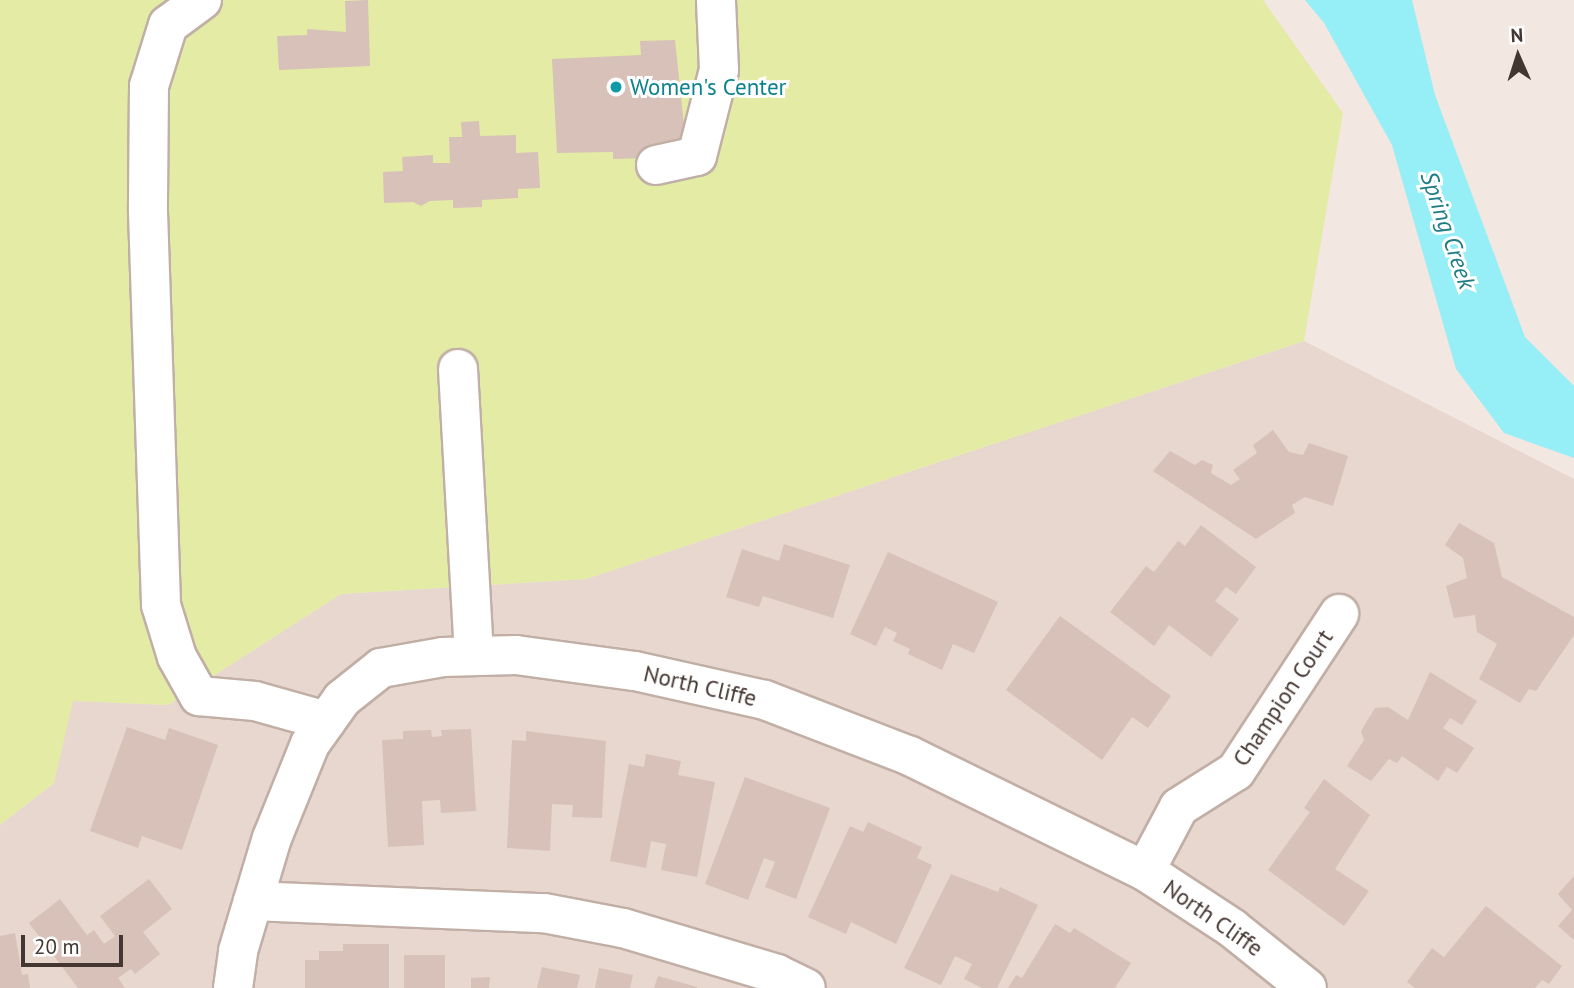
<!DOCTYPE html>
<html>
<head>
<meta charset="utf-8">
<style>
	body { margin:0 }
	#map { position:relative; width:1574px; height:988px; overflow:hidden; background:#f2e7e1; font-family:"PT Sans",sans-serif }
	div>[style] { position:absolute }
	.residential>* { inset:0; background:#e7d7ce }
	.green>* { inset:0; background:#e3eba5 }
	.water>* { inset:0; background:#96eff6 }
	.building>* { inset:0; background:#d8c1b8 }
	.roads { filter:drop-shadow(2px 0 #c1afa6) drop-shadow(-2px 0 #c1afa6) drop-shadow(0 2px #c1afa6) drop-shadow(0 -2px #c1afa6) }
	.minor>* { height:38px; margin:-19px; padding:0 19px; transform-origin:19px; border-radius:19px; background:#fff }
	.dots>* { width:19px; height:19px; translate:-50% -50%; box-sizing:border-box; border:4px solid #fff; border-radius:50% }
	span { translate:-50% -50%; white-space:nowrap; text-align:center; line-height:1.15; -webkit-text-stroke:6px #fff; paint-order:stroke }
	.culture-label { font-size:23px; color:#0d838f }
	.left { translate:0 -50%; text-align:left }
	.street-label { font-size:23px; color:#443631 }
	.water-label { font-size:24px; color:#1e7c85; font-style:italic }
	.north { position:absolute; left:1483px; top:21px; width:70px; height:70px; -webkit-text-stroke:5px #fff; paint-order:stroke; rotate:357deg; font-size:19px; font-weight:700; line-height:28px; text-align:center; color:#443631 }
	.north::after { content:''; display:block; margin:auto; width:24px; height:32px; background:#443631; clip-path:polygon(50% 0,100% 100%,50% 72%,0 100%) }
	.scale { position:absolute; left:21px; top:935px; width:102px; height:32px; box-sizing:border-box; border:4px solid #443631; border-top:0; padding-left:9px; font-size:21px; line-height:24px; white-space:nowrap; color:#443631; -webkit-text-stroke:5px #fff; paint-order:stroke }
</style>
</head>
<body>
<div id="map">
	<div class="residential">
		<i style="clip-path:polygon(1304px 341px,1574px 479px,1574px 988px,0 988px,0 825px,54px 783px,72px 701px,168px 705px,341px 594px,586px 579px)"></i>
	</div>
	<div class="green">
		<i style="clip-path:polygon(0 0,1263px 0,1343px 113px,1304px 341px,586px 579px,341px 594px,168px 705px,73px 701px,54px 783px,0 825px)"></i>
	</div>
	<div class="water">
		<i style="clip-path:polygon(1305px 0,1412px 0,1435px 95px,1525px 337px,1574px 386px,1574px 458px,1504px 433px,1456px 369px,1392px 145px,1324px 23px)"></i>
	</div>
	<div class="building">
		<i style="clip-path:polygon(368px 0,370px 66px,279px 70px,277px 36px,307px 35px,307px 29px,346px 32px,345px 1px)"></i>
		<i style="clip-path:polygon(675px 40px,686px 145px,647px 148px,647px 158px,613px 159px,613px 152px,557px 153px,552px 59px,641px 55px,640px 41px)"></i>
		<i style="clip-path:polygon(479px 121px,480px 136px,516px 135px,516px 153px,538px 152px,540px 188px,518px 189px,518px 198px,482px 200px,482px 207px,453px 208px,453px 200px,430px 201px,421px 206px,413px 202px,384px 203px,383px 172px,403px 171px,402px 157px,433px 155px,433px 163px,450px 163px,449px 137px,462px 137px,461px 122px)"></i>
		<i style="clip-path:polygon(1273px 430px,1289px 452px,1303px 455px,1309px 443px,1348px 456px,1333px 506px,1305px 497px,1292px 505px,1295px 513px,1256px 539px,1153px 471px,1170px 451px,1195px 465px,1202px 460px,1213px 465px,1211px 473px,1231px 485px,1240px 479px,1233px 470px,1257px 453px,1253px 445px)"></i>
		<i style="clip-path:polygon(1459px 523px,1494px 543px,1502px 577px,1574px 617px,1574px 635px,1536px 691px,1529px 689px,1520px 703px,1479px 679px,1497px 644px,1477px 632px,1475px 615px,1454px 618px,1446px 586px,1467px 578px,1463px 558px,1445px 545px)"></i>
		<i style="clip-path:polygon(1201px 525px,1256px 567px,1236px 594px,1226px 587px,1215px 601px,1239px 619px,1211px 657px,1169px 625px,1154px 646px,1110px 612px,1146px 566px,1154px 572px,1178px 541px,1185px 546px)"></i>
		<i style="clip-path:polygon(784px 544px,850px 565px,833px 618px,763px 596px,759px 607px,726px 597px,742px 549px,779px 561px)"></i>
		<i style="clip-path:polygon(888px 552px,998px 602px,974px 653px,953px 644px,942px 670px,908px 654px,910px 649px,893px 641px,897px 633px,885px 627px,876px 646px,850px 634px)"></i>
		<i style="clip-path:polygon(1060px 616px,1171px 696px,1148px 728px,1132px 717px,1102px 760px,1006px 690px)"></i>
		<i style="clip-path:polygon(1430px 672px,1477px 701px,1462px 725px,1450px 718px,1443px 728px,1474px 748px,1457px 773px,1447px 767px,1438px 781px,1402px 756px,1397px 763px,1389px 759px,1371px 781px,1347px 766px,1364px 740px,1361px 731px,1375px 708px,1388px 707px,1408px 720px)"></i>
		<i style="clip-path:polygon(127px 727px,165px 740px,169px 728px,218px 745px,182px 850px,142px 836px,138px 848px,90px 831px)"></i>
		<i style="clip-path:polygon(471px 729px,476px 811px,441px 813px,440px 800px,422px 801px,424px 845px,388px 847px,382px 740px,403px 739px,403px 731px,431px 730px,432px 737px,442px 736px,441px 730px)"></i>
		<i style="clip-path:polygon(526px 731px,606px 741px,602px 818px,572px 817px,573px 805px,552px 804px,550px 851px,507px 848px,512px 740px,526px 741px)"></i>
		<i style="clip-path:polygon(646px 754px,681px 761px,678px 775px,715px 782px,697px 877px,661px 870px,666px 844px,651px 841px,646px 868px,610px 861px,629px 764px,644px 767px)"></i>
		<i style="clip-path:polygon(745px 777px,830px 808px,796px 899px,765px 887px,775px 862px,764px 858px,748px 900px,705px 884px)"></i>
		<i style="clip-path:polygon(1324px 779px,1370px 815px,1335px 869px,1369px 891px,1344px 926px,1268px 870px,1310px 812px,1304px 808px)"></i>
		<i style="clip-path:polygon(868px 822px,922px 847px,917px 858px,932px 865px,896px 944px,851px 922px,846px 934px,808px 917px,850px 826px,863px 832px)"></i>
		<i style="clip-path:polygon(951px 874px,998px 892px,1000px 887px,1038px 905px,997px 988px,982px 988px,964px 979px,972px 964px,955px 956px,941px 985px,904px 968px)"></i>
		<i style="clip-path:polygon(1574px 876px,1574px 940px,1558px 926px,1572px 910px,1558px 894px)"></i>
		<i style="clip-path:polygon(149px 879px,172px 909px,143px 932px,160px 954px,135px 974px,131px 969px,118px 978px,125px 988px,78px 988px,29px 923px,60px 899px,87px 935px,94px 930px,104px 944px,115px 936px,100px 916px)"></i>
		<i style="clip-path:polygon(1486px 906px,1562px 966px,1549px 984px,1542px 980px,1535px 988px,1415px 988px,1407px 982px,1432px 948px,1444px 957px)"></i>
		<i style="clip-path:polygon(1055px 924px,1070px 933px,1074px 928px,1131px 963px,1115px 988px,1008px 988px,1016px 975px,1022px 978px)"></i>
		<i style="clip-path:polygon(15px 933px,22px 975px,28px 974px,30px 988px,0 988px,0 936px)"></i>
		<i style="clip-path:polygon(343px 944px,389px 944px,389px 988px,305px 988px,305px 960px,319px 960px,319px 951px,343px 951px)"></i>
		<i style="clip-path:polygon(404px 955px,445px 955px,445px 988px,404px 988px)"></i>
		<i style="clip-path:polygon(542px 967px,580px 975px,577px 988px,537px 988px)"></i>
		<i style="clip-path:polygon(599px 968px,633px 975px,630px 988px,595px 988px)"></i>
		<i style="clip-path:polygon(658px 976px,697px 987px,697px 988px,654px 988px)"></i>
		<i style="clip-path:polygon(490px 977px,489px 988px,471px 988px,471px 978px)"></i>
	</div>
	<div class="roads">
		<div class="minor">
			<i style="left:202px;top:0;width:42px;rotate:143.7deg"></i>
			<i style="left:168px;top:25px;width:64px;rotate:107.3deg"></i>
			<i style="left:149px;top:86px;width:126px;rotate:90.5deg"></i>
			<i style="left:148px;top:212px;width:393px;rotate:88.1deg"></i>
			<i style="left:161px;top:605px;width:54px;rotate:72.9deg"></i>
			<i style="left:177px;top:657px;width:45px;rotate:60.6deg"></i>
			<i style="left:199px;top:696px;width:56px;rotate:5.1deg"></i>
			<i style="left:255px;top:701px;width:74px;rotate:15.7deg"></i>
			<i style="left:656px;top:165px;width:42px;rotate:-12.4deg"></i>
			<i style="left:697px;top:156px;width:89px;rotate:-75.7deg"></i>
			<i style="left:719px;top:70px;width:70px;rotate:-92.5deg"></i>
			<i style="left:458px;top:369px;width:287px;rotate:86.8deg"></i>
			<i style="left:1145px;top:871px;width:72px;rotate:-62deg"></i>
			<i style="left:1179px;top:807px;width:67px;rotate:-32.3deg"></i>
			<i style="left:1236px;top:771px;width:188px;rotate:-56.7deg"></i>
			<i style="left:253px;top:901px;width:291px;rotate:2.4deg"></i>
			<i style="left:544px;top:913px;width:80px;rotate:10.8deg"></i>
			<i style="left:623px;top:928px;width:161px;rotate:16.6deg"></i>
			<i style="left:777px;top:974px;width:32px;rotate:26deg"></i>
			<i style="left:233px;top:988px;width:37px;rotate:-82deg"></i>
			<i style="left:238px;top:951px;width:118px;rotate:-73.3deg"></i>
			<i style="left:272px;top:838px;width:101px;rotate:-68deg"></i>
			<i style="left:310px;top:744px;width:55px;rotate:-54.6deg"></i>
			<i style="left:342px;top:699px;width:50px;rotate:-38.5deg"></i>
			<i style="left:381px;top:668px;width:63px;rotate:-10.1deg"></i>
			<i style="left:443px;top:657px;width:73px;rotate:-1.6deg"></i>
			<i style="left:516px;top:655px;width:120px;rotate:7.7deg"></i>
			<i style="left:635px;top:671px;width:133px;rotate:12.6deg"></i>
			<i style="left:765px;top:700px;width:155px;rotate:21.1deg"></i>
			<i style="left:910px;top:756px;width:262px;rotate:26.1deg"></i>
			<i style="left:1145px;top:871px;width:104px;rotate:33.2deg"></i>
			<i style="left:1232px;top:928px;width:96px;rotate:38.7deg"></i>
		</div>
	</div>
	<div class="dots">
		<i style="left:616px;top:87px;background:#0f9aa8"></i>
	</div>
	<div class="culture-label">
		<span class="left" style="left:630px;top:87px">Women's Center</span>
	</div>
	<div class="street-label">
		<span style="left:700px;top:686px;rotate:13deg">North Cliffe</span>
		<span style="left:1283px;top:698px;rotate:-56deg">Champion Court</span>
		<span style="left:1213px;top:918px;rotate:35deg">North Cliffe</span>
	</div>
	<div class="water-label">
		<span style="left:1448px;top:230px;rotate:71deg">Spring Creek</span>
	</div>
	<div class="north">N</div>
	<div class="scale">20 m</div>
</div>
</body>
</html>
